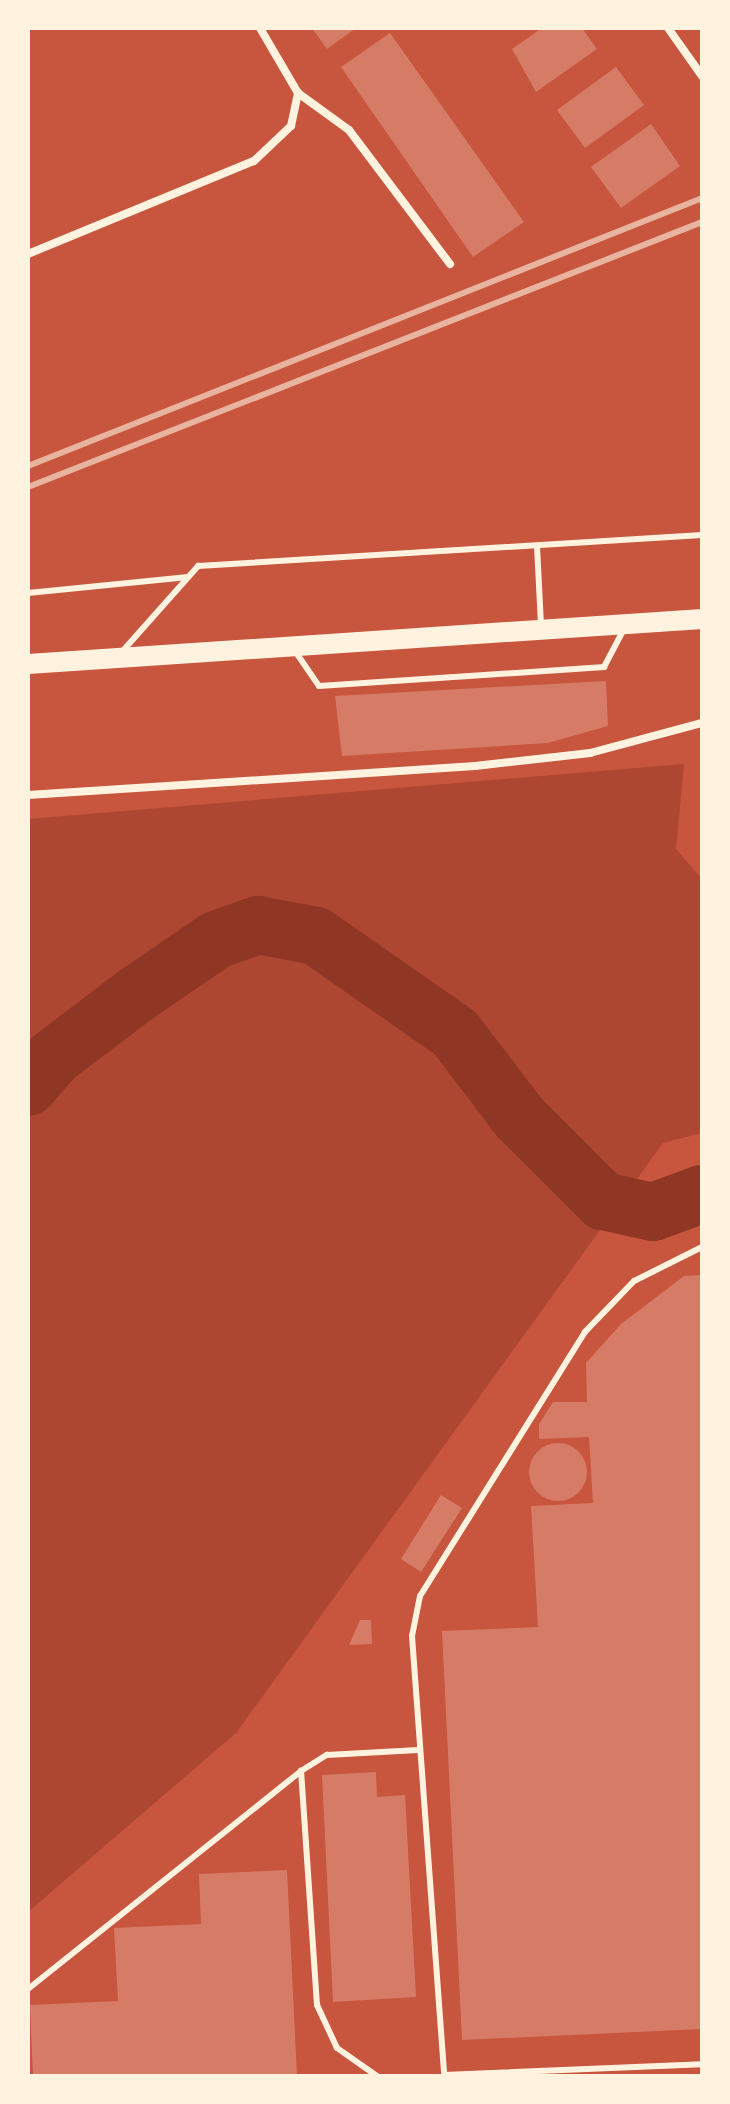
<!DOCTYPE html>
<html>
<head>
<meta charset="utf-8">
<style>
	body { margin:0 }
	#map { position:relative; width:730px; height:2104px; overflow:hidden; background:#c8553d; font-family:Arial,sans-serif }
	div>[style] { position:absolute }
	.green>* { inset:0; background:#ae4732 }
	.river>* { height:58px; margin:-29px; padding:0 29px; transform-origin:29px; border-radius:29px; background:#8f3625 }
	.building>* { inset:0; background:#d67c66 }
	.round { border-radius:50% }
	.service>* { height:6px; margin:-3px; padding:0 3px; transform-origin:3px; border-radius:3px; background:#fff3e0 }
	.minor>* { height:8px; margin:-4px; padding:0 4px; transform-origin:4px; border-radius:4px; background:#fff3e0 }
	.primary>* { height:20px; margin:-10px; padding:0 10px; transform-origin:10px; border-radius:10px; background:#fff3e0 }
	.rail>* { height:6px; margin:-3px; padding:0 3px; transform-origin:3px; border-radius:3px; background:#e9b49f }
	span { translate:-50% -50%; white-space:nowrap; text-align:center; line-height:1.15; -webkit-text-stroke:6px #fff3e0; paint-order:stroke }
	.frame { position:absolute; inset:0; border:30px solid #fff3e0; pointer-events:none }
</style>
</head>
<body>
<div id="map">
	<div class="green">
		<i style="clip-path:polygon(684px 764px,676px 849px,702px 879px,702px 1133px,663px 1143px,236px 1733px,28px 1912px,28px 819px)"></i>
	</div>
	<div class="river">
		<i style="left:28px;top:1087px;width:40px;rotate:-49deg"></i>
		<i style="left:54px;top:1057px;width:104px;rotate:-37.2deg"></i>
		<i style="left:137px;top:994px;width:96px;rotate:-34.4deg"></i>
		<i style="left:216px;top:940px;width:45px;rotate:-19.7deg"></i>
		<i style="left:258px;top:925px;width:59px;rotate:10.7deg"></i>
		<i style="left:316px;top:936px;width:169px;rotate:34.9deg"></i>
		<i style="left:455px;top:1033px;width:106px;rotate:52.7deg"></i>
		<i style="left:519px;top:1117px;width:119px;rotate:45deg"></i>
		<i style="left:603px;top:1201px;width:51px;rotate:12.4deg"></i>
		<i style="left:653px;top:1212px;width:52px;rotate:-20.2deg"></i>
	</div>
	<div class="building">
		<i style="clip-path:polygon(312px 28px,356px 28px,327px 49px)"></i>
		<i style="clip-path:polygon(542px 28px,582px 28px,597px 49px,536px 92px,512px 49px)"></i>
		<i style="clip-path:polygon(390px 33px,524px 222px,473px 257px,341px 67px)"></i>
		<i style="clip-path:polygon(616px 67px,644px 105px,585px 148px,557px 110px)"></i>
		<i style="clip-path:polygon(651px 124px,680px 166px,621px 208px,591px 167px)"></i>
		<i style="clip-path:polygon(606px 681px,608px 726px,548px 743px,342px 756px,335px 696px)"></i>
		<i style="clip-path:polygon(702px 1275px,702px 2029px,462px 2040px,442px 1631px,538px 1627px,531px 1506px,593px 1503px,589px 1437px,539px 1439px,539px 1424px,553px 1402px,587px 1402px,586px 1363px,621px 1324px,684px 1276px)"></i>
		<i class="round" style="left:529px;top:1443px;width:58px;height:58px"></i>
		<i style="clip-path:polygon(441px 1495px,462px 1508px,421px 1572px,401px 1559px)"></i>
		<i style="clip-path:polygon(360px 1620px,371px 1620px,372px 1644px,349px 1645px)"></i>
		<i style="clip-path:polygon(376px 1772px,377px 1797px,405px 1795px,416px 1997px,333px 2002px,322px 1775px)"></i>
		<i style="clip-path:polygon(287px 1870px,297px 2076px,33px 2076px,30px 2005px,118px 2001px,114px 1928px,201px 1924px,199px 1874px)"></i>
	</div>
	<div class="service">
		<i style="left:537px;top:546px;width:79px;rotate:87.1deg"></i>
		<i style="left:28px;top:593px;width:161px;rotate:-5.7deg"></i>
		<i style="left:295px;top:651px;width:42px;rotate:55.6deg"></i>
		<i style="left:319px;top:686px;width:286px;rotate:-3.8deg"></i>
		<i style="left:604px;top:667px;width:45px;rotate:-62.3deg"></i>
		<i style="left:120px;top:654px;width:118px;rotate:-48.4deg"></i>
		<i style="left:198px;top:566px;width:505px;rotate:-3.52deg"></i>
		<i style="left:702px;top:1247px;width:76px;rotate:153.4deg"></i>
		<i style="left:634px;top:1281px;width:71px;rotate:133.9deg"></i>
		<i style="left:585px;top:1332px;width:311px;rotate:122deg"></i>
		<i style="left:420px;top:1596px;width:41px;rotate:101.3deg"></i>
		<i style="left:412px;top:1636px;width:440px;rotate:85.8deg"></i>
		<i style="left:444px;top:2075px;width:258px;rotate:-2.4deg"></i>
		<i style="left:28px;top:1989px;width:349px;rotate:-38.6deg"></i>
		<i style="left:377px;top:2076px;width:49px;rotate:-145deg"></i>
		<i style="left:337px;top:2048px;width:47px;rotate:-114.9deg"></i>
		<i style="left:317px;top:2005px;width:235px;rotate:-93.9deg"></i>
		<i style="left:301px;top:1771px;width:31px;rotate:-32deg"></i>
		<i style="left:327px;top:1755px;width:91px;rotate:-3.1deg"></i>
	</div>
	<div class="minor">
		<i style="left:260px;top:28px;width:75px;rotate:59.7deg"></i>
		<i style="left:298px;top:93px;width:63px;rotate:36deg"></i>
		<i style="left:349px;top:130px;width:168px;rotate:53deg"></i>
		<i style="left:668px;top:28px;width:59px;rotate:54.7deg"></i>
		<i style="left:28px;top:254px;width:244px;rotate:-22.4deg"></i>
		<i style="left:254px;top:161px;width:51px;rotate:-43.4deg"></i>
		<i style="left:291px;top:126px;width:34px;rotate:-78deg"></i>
		<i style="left:28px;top:795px;width:448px;rotate:-3.7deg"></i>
		<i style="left:475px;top:766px;width:116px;rotate:-6.4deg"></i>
		<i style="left:590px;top:753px;width:116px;rotate:-15deg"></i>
	</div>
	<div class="primary">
		<i style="left:28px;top:664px;width:676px;rotate:-3.82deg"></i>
	</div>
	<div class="rail">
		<i style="left:28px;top:466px;width:725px;rotate:-21.68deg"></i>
		<i style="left:28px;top:487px;width:724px;rotate:-21.46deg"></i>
	</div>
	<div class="frame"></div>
</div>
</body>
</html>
